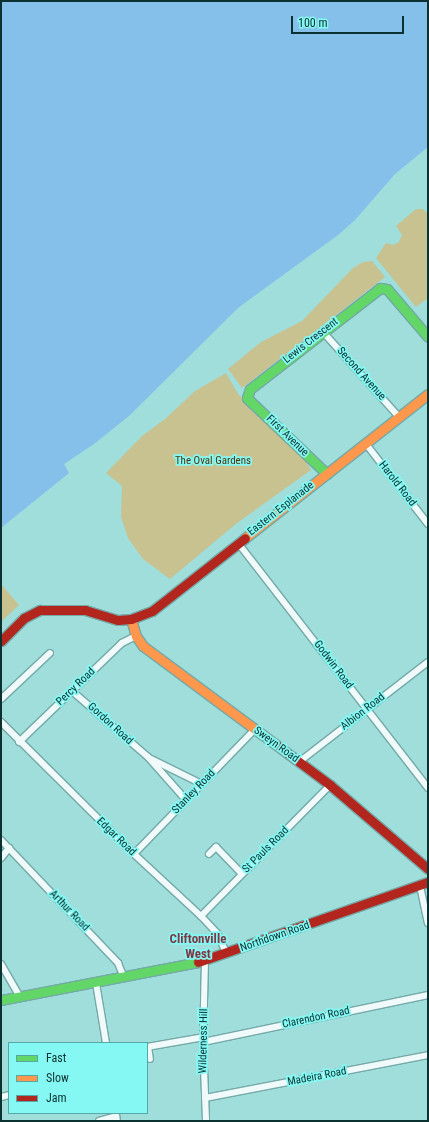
<!DOCTYPE html>
<html>
<head>
<meta charset="utf-8">
<style>
	body { margin:0 }
	#map { position:relative; width:429px; height:1122px; overflow:hidden; background:#9fdedb; font-family:"Roboto Condensed",sans-serif }
	div>[style] { position:absolute }
	.green>* { inset:0; background:#c8c190 }
	.water>* { inset:0; background:#85c0eb }
	.roads { filter:drop-shadow(1px 0 #74a9a7) drop-shadow(-1px 0 #74a9a7) drop-shadow(0 1px #74a9a7) drop-shadow(0 -1px #74a9a7) }
	.street>* { height:6px; margin:-3px; padding:0 3px; transform-origin:3px; border-radius:3px; background:#f1fafa }
	.fast>* { height:9px; margin:-4.5px; padding:0 4.5px; transform-origin:4.5px; border-radius:4.5px; background:#63d668 }
	.slow>* { height:9px; margin:-4.5px; padding:0 4.5px; transform-origin:4.5px; border-radius:4.5px; background:#ff974d }
	.jam>* { height:9px; margin:-4.5px; padding:0 4.5px; transform-origin:4.5px; border-radius:4.5px; background:#b3261e }
	span { translate:-50% -50%; white-space:nowrap; text-align:center; line-height:1.15; -webkit-text-stroke:3.5px #85f8f3; paint-order:stroke }
	.street-label { font-size:11px; color:#0b3130 }
	.park-label { font-size:11px; color:#50340c }
	.quarter-label { font-size:13px; color:#803844; font-weight:700 }
	.frame { position:absolute; inset:0; border:2px solid #0b3130; pointer-events:none }
	.legend { position:absolute; left:8px; top:1042px; width:140px; height:72px; box-sizing:border-box; background:#85f8f3; border:1px solid #54a8a5; margin:0; padding:5px 7px; list-style:none; font-size:12px; color:#0b3130 }
	.legend li { display:flex; align-items:center; gap:8px; height:20px }
	.legend b { width:20px; border:1px solid #54a8a5 }
	.scale { position:absolute; left:291px; top:16px; width:113px; height:18px; box-sizing:border-box; border:2px solid #0b3130; border-top:0; padding-left:5px; font-size:12px; line-height:14px; white-space:nowrap; color:#0b3130; -webkit-text-stroke:3px #85f8f3; paint-order:stroke }
</style>
</head>
<body>
<div id="map">
	<div class="green">
		<i style="clip-path:polygon(416px 209px,423px 209px,428px 214px,428px 298px,416px 307px,376px 258px,386px 243px,393px 245px,399px 242px,402px 235px,396px 226px)"></i>
		<i style="clip-path:polygon(372px 261px,385px 277px,242px 388px,228px 369px,261px 342px,302px 321px,353px 268px,363px 262px)"></i>
		<i style="clip-path:polygon(226px 373px,238px 394px,301px 454px,311px 470px,237px 523px,170px 579px,143px 559px,128px 538px,121px 517px,122px 486px,106px 473px,142px 436px,165px 419px,195px 391px)"></i>
		<i style="clip-path:polygon(1px 584px,19px 605px,1px 622px)"></i>
	</div>
	<div class="water">
		<i style="clip-path:polygon(1px 1px,428px 1px,428px 147px,395px 174px,355px 220px,338px 235px,238px 308px,129px 416px,94px 444px,64px 464px,69px 473px,1px 528px)"></i>
	</div>
	<div class="roads">
		<div class="street">
			<i style="left:323px;top:332px;width:114px;rotate:48.2deg"></i>
			<i style="left:366px;top:444px;width:101px;rotate:52.2deg"></i>
			<i style="left:238px;top:543px;width:310px;rotate:52.2deg"></i>
			<i style="left:72px;top:691px;width:101px;rotate:41deg"></i>
			<i style="left:148px;top:757px;width:57px;rotate:48.5deg"></i>
			<i style="left:1px;top:699px;width:67px;rotate:-43.2deg"></i>
			<i style="left:1px;top:722px;width:187px;rotate:44.8deg"></i>
			<i style="left:134px;top:854px;width:91px;rotate:42.8deg"></i>
			<i style="left:201px;top:916px;width:23px;rotate:47deg"></i>
			<i style="left:217px;top:933px;width:23px;rotate:65deg"></i>
			<i style="left:19px;top:742px;width:143px;rotate:-43.9deg"></i>
			<i style="left:122px;top:643px;width:16px;rotate:-27deg"></i>
			<i style="left:151px;top:759px;width:57px;rotate:26.1deg"></i>
			<i style="left:299px;top:762px;width:163px;rotate:-37.8deg"></i>
			<i style="left:1px;top:840px;width:170px;rotate:46.4deg"></i>
			<i style="left:118px;top:963px;width:16px;rotate:68deg"></i>
			<i style="left:134px;top:854px;width:173px;rotate:-45.9deg"></i>
			<i style="left:209px;top:854px;width:10px;rotate:-45deg"></i>
			<i style="left:216px;top:847px;width:37px;rotate:46deg"></i>
			<i style="left:1px;top:858px;width:13px;rotate:-51deg"></i>
			<i style="left:420px;top:886px;width:38px;rotate:78deg"></i>
			<i style="left:201px;top:916px;width:184px;rotate:-45.4deg"></i>
			<i style="left:205px;top:961px;width:81px;rotate:91.4deg"></i>
			<i style="left:203px;top:1042px;width:79px;rotate:87.8deg"></i>
			<i style="left:1px;top:964px;width:36px;rotate:60deg"></i>
			<i style="left:96px;top:983px;width:61px;rotate:80.5deg"></i>
			<i style="left:203px;top:1042px;width:230px;rotate:-11.8deg"></i>
			<i style="left:147px;top:1047px;width:58px;rotate:-10deg"></i>
			<i style="left:148px;top:1047px;width:12px;rotate:81deg"></i>
			<i style="left:1px;top:1097px;width:8px;rotate:-14deg"></i>
			<i style="left:205px;top:1098px;width:227px;rotate:-10.9deg"></i>
			<i style="left:99px;top:1121px;width:18px;rotate:-16deg"></i>
			<i style="left:116px;top:1116px;width:5px;rotate:79deg"></i>
		</div>
		<div class="fast">
			<i style="left:327px;top:474px;width:110px;rotate:-136.5deg"></i>
			<i style="left:247px;top:398px;width:9px;rotate:-72deg"></i>
			<i style="left:250px;top:389px;width:165px;rotate:-37.8deg"></i>
			<i style="left:380px;top:288px;width:7px;rotate:8deg"></i>
			<i style="left:387px;top:289px;width:63px;rotate:49.5deg"></i>
			<i style="left:1px;top:1000px;width:201px;rotate:-10.9deg"></i>
		</div>
		<div class="slow">
			<i style="left:245px;top:538px;width:233px;rotate:-38.2deg"></i>
			<i style="left:131px;top:619px;width:18px;rotate:74deg"></i>
			<i style="left:136px;top:636px;width:12px;rotate:55deg"></i>
			<i style="left:143px;top:646px;width:149px;rotate:36.6deg"></i>
		</div>
		<div class="jam">
			<i style="left:1px;top:641px;width:33px;rotate:-45deg"></i>
			<i style="left:24px;top:618px;width:18px;rotate:-27deg"></i>
			<i style="left:40px;top:610px;width:45px"></i>
			<i style="left:85px;top:610px;width:34px;rotate:17deg"></i>
			<i style="left:118px;top:620px;width:13px;rotate:-4deg"></i>
			<i style="left:131px;top:619px;width:22px;rotate:-21deg"></i>
			<i style="left:152px;top:611px;width:118px;rotate:-38.1deg"></i>
			<i style="left:263px;top:735px;width:84px;rotate:36.7deg"></i>
			<i style="left:330px;top:785px;width:129px;rotate:40.6deg"></i>
			<i style="left:198px;top:962px;width:244px;rotate:-19.2deg"></i>
		</div>
	</div>
	<div class="street-label">
		<span style="left:311px;top:341px;rotate:-38deg">Lewis Crescent</span>
		<span style="left:361px;top:374px;rotate:48deg">Second Avenue</span>
		<span style="left:287px;top:436px;rotate:44deg">First Avenue</span>
		<span style="left:397px;top:484px;rotate:52deg">Harold Road</span>
		<span style="left:281px;top:509px;rotate:-38deg">Eastern Esplanade</span>
		<span style="left:333px;top:665px;rotate:53deg">Godwin Road</span>
		<span style="left:76px;top:687px;rotate:-44deg">Percy Road</span>
		<span style="left:363px;top:712px;rotate:-38deg">Albion Road</span>
		<span style="left:110px;top:724px;rotate:42deg">Gordon Road</span>
		<span style="left:276px;top:745px;rotate:36deg">Sweyn Road</span>
		<span style="left:194px;top:792px;rotate:-46deg">Stanley Road</span>
		<span style="left:116px;top:837px;rotate:44deg">Edgar Road</span>
		<span style="left:266px;top:850px;rotate:-45deg">St Pauls Road</span>
		<span style="left:69px;top:911px;rotate:46deg">Arthur Road</span>
		<span style="left:275px;top:937px;rotate:-19deg">Northdown Road</span>
		<span style="left:316px;top:1018px;rotate:-12deg">Clarendon Road</span>
		<span style="left:204px;top:1041px;rotate:-89deg">Wilderness Hill</span>
		<span style="left:317px;top:1077px;rotate:-11deg">Madeira Road</span>
	</div>
	<div class="park-label">
		<span style="left:213px;top:461px">The Oval Gardens</span>
	</div>
	<div class="quarter-label">
		<span style="left:198px;top:947px">Cliftonville<br>West</span>
	</div>
	<div class="frame"></div>
	<ul class="legend">
	<li><b style="height:5px;background:#63d668"></b>Fast</li>
	<li><b style="height:5px;background:#ff974d"></b>Slow</li>
	<li><b style="height:5px;background:#b3261e"></b>Jam</li>
	</ul>
	<div class="scale">100 m</div>
</div>
</body>
</html>
